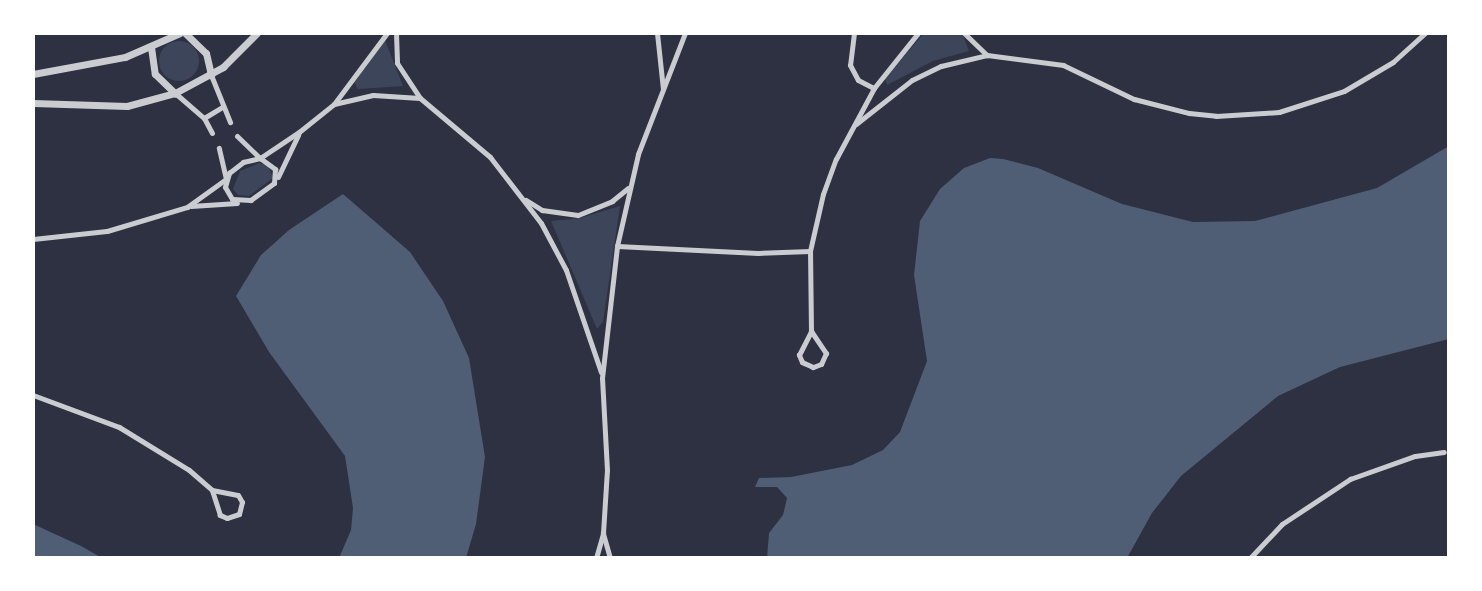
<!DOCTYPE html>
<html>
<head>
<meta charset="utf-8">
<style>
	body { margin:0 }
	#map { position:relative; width:1482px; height:591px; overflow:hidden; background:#2d3142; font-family:"Public Sans",sans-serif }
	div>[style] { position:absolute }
	.green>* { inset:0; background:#3c4559 }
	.round { border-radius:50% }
	.water>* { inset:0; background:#4f5d75 }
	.minor>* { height:5px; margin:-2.5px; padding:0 2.5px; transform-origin:2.5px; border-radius:2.5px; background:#caccd0 }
	.tertiary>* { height:7px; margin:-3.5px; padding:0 3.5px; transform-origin:3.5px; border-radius:3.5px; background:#caccd0 }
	span { translate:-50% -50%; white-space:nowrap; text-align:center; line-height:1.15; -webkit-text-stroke:5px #fff; paint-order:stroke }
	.frame { position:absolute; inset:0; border:35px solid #fff; pointer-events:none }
</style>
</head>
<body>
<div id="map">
	<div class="green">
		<i style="clip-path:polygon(924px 33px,962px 33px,969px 51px,933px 61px,887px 85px,885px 79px)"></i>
		<i style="clip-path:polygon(385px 40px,403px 86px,358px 89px,354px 82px)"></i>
		<i class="round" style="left:159px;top:41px;width:40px;height:40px"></i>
		<i style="clip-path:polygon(259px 163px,268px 165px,273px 178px,249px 196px,238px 195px,233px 189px,240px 171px)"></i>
		<i style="clip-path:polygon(620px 206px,603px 322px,597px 329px,551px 221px,580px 218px)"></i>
	</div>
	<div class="water">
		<i style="clip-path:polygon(1449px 146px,1449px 339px,1340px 367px,1278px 396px,1181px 476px,1152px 513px,1127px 558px,767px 558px,769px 533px,783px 515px,787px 498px,777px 487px,755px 487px,759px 478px,791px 477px,852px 465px,883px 450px,900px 432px,927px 361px,914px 275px,920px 221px,940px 189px,964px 168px,990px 158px,1003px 159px,1038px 168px,1122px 204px,1193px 222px,1255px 221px,1377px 188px)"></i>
		<i style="clip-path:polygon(343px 194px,410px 252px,443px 301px,469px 358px,485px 457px,476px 524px,466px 558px,339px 558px,351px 530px,353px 508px,345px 456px,269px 352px,236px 296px,261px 255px,289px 230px)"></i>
		<i style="clip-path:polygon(33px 524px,81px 546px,102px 558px,33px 558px)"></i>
	</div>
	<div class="minor">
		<i style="left:396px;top:33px;width:30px;rotate:88deg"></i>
		<i style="left:397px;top:63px;width:42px;rotate:56.7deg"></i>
		<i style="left:657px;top:33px;width:56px;rotate:83.9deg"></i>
		<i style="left:854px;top:33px;width:32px;rotate:97deg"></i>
		<i style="left:850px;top:65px;width:17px;rotate:62deg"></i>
		<i style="left:858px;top:80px;width:18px;rotate:27deg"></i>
		<i style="left:964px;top:33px;width:32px;rotate:44deg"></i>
		<i style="left:211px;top:75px;width:51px;rotate:68deg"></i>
		<i style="left:175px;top:93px;width:38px;rotate:41deg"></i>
		<i style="left:204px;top:118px;width:17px;rotate:62deg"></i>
		<i style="left:334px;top:104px;width:40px;rotate:-13deg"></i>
		<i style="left:373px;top:95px;width:47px;rotate:3.7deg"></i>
		<i style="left:420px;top:98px;width:92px;rotate:40.1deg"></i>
		<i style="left:490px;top:157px;width:83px;rotate:52.3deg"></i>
		<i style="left:541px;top:223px;width:53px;rotate:62deg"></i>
		<i style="left:566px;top:270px;width:108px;rotate:71.1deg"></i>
		<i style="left:204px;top:118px;width:21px;rotate:-31deg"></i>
		<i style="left:856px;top:124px;width:71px;rotate:-38.2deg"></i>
		<i style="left:912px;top:80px;width:32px;rotate:-26deg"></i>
		<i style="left:941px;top:66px;width:47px;rotate:-13.4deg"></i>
		<i style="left:987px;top:55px;width:77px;rotate:7.5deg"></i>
		<i style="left:1063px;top:65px;width:79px;rotate:25.6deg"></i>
		<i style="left:1134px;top:99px;width:57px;rotate:14.3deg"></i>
		<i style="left:1189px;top:113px;width:27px;rotate:6deg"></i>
		<i style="left:1216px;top:116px;width:63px;rotate:-3.6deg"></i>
		<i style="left:1279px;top:112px;width:68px;rotate:-17.9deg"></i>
		<i style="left:1344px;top:91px;width:57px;rotate:-30.6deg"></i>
		<i style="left:1393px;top:62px;width:43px;rotate:-42.2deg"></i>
		<i style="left:237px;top:136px;width:32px;rotate:44deg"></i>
		<i style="left:260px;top:158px;width:47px;rotate:-33.7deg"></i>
		<i style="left:299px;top:132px;width:45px;rotate:-38.7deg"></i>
		<i style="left:334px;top:104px;width:89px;rotate:-53.3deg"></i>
		<i style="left:260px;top:158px;width:19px;rotate:36deg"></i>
		<i style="left:275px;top:169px;width:14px;rotate:94deg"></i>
		<i style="left:274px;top:183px;width:29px;rotate:144deg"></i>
		<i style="left:251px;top:200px;width:19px;rotate:-177deg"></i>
		<i style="left:232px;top:199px;width:14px;rotate:-120deg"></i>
		<i style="left:225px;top:187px;width:15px;rotate:-74deg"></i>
		<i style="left:229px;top:173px;width:18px;rotate:-38deg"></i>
		<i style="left:243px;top:162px;width:17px;rotate:-13deg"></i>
		<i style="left:278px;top:177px;width:47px;rotate:-64.5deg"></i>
		<i style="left:526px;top:200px;width:19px;rotate:32deg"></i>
		<i style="left:542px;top:210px;width:36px;rotate:8deg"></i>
		<i style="left:578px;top:215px;width:37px;rotate:-22deg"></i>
		<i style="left:612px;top:201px;width:21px;rotate:-39deg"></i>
		<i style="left:191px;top:206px;width:46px;rotate:-3.7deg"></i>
		<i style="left:33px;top:239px;width:74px;rotate:-6.2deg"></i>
		<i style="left:107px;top:231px;width:84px;rotate:-16.7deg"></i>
		<i style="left:187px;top:207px;width:48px;rotate:-35.7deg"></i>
		<i style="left:226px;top:179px;width:32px;rotate:-103deg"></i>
		<i style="left:617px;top:246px;width:94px;rotate:-77.1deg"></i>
		<i style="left:638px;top:154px;width:130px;rotate:-68.8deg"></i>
		<i style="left:811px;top:331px;width:80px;rotate:-90.7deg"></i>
		<i style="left:810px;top:251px;width:58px;rotate:-77.2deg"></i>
		<i style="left:823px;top:194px;width:37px;rotate:-70deg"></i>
		<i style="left:836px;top:159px;width:81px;rotate:-61.8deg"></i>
		<i style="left:874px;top:88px;width:70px;rotate:-51.3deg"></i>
		<i style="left:811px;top:331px;width:27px;rotate:56deg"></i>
		<i style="left:826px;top:353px;width:12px;rotate:114deg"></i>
		<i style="left:821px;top:364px;width:9px;rotate:159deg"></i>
		<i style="left:813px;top:367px;width:12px;rotate:-156deg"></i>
		<i style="left:802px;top:362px;width:8px;rotate:-113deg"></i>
		<i style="left:799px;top:355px;width:27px;rotate:-63deg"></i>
		<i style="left:33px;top:395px;width:92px;rotate:20.4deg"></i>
		<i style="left:119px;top:427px;width:82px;rotate:31.6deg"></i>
		<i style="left:189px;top:470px;width:30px;rotate:41deg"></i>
		<i style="left:212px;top:490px;width:26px;rotate:11deg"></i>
		<i style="left:238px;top:495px;width:8px;rotate:60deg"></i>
		<i style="left:242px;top:502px;width:12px;rotate:104deg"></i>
		<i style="left:239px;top:514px;width:13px;rotate:162deg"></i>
		<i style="left:227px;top:518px;width:8px;rotate:-157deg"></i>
		<i style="left:220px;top:515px;width:26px;rotate:-108deg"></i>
		<i style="left:596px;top:558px;width:26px;rotate:-74deg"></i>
		<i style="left:610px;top:558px;width:26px;rotate:-106deg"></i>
		<i style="left:603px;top:533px;width:63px;rotate:-86.4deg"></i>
		<i style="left:607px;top:470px;width:92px;rotate:-93.1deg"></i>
		<i style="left:602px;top:378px;width:133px;rotate:-83.5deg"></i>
		<i style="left:617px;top:246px;width:141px;rotate:2.8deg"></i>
		<i style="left:758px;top:253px;width:52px;rotate:-2.2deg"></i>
		<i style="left:1250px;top:558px;width:47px;rotate:-46.7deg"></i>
		<i style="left:1282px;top:524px;width:82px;rotate:-33.5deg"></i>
		<i style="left:1350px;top:479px;width:69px;rotate:-19.5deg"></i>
		<i style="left:1415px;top:456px;width:29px;rotate:-8deg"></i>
	</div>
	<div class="tertiary">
		<i style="left:185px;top:33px;width:29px;rotate:44deg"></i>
		<i style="left:206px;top:53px;width:23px;rotate:77deg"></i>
		<i style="left:151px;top:47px;width:27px;rotate:82deg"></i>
		<i style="left:155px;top:74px;width:28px;rotate:44deg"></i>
		<i style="left:33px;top:74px;width:94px;rotate:-10.5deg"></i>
		<i style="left:125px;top:57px;width:60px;rotate:-23.6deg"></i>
		<i style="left:33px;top:103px;width:94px;rotate:1.8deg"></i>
		<i style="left:127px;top:106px;width:50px;rotate:-15.2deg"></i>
		<i style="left:175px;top:93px;width:55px;rotate:-28.4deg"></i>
		<i style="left:223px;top:67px;width:48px;rotate:-45deg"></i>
	</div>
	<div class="frame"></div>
</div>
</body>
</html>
